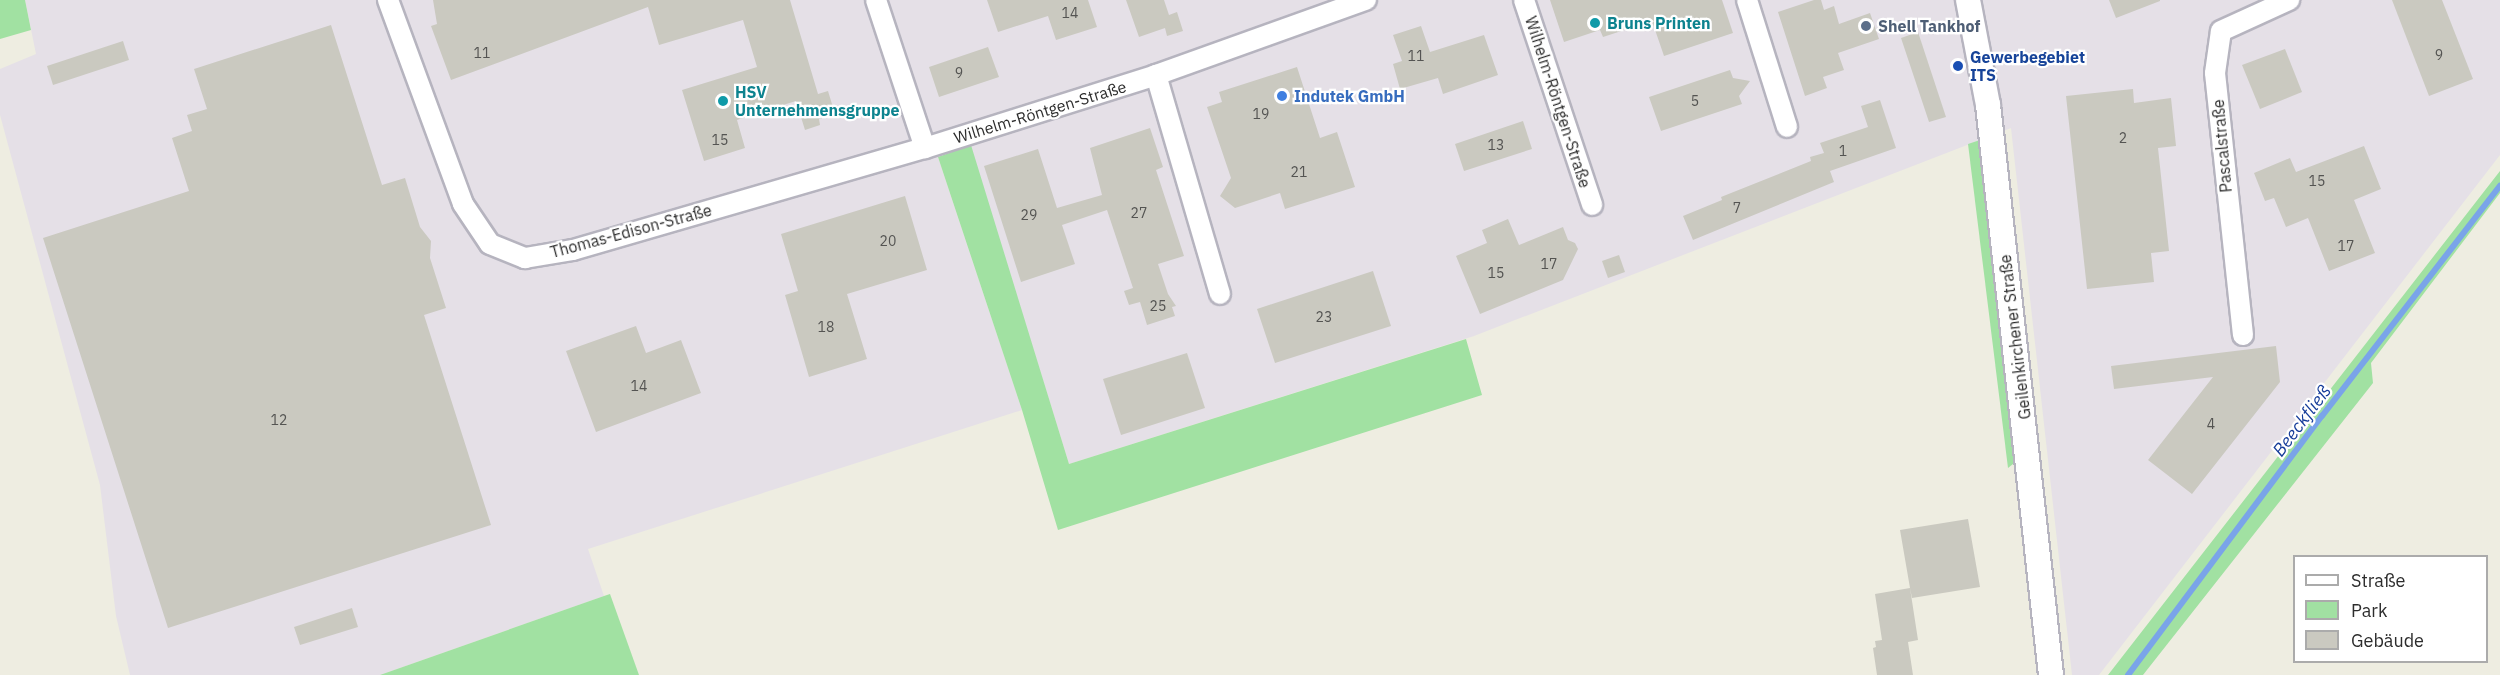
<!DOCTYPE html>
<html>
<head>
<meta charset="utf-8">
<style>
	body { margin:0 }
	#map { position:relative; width:2500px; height:675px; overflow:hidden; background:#eeede1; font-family:"IBM Plex Sans",sans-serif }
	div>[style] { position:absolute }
	.industrial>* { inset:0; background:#e5e0e7 }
	.green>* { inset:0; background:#a1e1a2 }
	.stream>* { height:6px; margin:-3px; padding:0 3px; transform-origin:3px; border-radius:3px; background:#7aa4e9 }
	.building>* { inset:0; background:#cac9c0 }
	.roads { filter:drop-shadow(2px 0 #b6b4bf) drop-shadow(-2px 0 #b6b4bf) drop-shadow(0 2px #b6b4bf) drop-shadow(0 -2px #b6b4bf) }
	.minor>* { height:20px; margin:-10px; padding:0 10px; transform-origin:10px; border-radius:10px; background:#fff }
	.tertiary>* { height:24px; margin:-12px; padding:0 12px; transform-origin:12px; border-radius:12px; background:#fff }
	.dots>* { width:16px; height:16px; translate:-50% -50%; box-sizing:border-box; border:3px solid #fff; border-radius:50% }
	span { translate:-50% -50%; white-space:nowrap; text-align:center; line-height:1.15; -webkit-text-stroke:4.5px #fff; paint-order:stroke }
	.number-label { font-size:14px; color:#545452 }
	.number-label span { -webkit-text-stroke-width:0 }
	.culture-label { font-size:16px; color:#0d838f; font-weight:700 }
	.left { translate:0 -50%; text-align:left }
	.service-label { font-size:16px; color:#4e5e75; font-weight:700 }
	.transit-label { font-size:16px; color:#164399; font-weight:700 }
	.shop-label { font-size:16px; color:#366cbe; font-weight:700 }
	.street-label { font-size:16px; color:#2d2d2d }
	.water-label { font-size:18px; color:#153c99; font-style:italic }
	.legend { position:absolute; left:2293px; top:555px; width:195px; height:108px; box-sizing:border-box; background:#fff; border:2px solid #ababab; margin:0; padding:8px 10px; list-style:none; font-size:18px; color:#2d2d2d }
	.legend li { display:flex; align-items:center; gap:12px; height:30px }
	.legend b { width:30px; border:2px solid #ababab }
</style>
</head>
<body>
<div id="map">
	<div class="industrial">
		<i style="clip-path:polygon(25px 0,2500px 0,2500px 155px,2099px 675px,2072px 675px,2011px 128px,1474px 336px,1069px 464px,970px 145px,938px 157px,1022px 410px,588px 549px,604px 596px,380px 675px,130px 675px,116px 616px,100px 485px,0 115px,0 69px,36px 54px)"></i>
	</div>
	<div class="green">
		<i style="clip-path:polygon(0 0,25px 0,31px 30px,0 39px)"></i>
		<i style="clip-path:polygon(1980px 140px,2018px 460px,2008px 468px,1968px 144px)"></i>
		<i style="clip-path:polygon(971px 145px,1069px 464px,1466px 339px,1482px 395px,1058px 530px,1022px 410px,938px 157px)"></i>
		<i style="clip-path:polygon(2500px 171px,2500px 193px,2371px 363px,2373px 383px,2143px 675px,2108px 675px)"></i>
		<i style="clip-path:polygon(610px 594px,639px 675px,380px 675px,604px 596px)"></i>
	</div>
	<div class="stream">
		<i style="left:2128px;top:675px;width:324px;rotate:-53.2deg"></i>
		<i style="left:2322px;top:416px;width:291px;rotate:-52.3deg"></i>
	</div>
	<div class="building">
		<i style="clip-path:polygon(433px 0,790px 0,818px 94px,828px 91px,835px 114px,819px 119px,820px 125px,805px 130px,796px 101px,751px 115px,737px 120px,745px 148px,704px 161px,682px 90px,757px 67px,743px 20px,659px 45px,648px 7px,451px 80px,431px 26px,437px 24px)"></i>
		<i style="clip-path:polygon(987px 0,1088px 0,1097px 27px,1056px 40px,1048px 16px,998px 32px)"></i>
		<i style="clip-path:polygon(1126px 0,1164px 0,1169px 15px,1177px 12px,1183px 31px,1167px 36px,1165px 28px,1139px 37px)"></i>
		<i style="clip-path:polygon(1550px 0,1722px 0,1733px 33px,1664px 56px,1652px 21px,1603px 37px,1600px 30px,1564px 42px)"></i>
		<i style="clip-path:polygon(1814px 0,1821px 0,1824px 10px,1834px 6px,1839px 24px,1870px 13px,1879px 39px,1838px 53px,1844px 70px,1823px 77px,1827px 88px,1805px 96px,1778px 12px)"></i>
		<i style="clip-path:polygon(2109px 0,2160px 0,2160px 1px,2116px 18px)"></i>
		<i style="clip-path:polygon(2392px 0,2442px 0,2473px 79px,2429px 96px)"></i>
		<i style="clip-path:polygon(331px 25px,382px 185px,405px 178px,420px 227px,431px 241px,430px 258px,446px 308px,424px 315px,491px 525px,168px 628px,43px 238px,189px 191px,172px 138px,192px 131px,187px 115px,207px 109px,194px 69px)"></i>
		<i style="clip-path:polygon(1421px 26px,1430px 52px,1484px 35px,1498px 75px,1443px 94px,1438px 78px,1400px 89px,1393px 64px,1402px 61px,1393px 35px)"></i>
		<i style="clip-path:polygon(1918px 32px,1946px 117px,1929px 122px,1901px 38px)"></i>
		<i style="clip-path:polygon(123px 41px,129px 60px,53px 85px,47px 66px)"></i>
		<i style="clip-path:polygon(988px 47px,999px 77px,939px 97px,929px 67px)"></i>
		<i style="clip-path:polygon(2285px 49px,2302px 92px,2260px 109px,2242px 65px)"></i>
		<i style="clip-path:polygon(1297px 67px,1320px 138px,1337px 132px,1355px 187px,1285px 209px,1280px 193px,1235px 208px,1220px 196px,1231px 178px,1207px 107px,1222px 102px,1219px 92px)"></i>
		<i style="clip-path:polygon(1730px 70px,1733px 78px,1750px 81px,1739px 96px,1742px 104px,1661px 131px,1649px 97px)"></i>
		<i style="clip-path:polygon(2133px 89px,2134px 103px,2171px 98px,2176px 146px,2158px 148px,2169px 251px,2151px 253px,2154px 282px,2087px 289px,2066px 96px)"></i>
		<i style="clip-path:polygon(1880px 100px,1896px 148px,1830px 171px,1834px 182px,1693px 240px,1683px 216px,1722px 200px,1721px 197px,1811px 161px,1810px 157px,1824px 153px,1820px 143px,1868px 127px,1861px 106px)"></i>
		<i style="clip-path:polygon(1523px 121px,1532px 149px,1464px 171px,1455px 144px)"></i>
		<i style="clip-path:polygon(1150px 128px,1163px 167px,1156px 170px,1184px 256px,1158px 264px,1168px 294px,1176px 306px,1172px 307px,1175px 316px,1147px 325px,1140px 302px,1129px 305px,1124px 291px,1133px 288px,1107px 210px,1062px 225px,1075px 264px,1021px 282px,984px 166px,1038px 149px,1057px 208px,1102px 195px,1090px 148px)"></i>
		<i style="clip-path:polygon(2364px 146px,2381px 189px,2354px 200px,2375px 253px,2329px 271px,2308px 218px,2286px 227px,2274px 198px,2265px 201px,2254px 173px,2290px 158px,2296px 172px)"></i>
		<i style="clip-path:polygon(905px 196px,927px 270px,847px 294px,867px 359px,809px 377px,785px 295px,798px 291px,781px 234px)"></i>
		<i style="clip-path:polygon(1508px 219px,1519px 245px,1563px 227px,1568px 240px,1575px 243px,1578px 249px,1563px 280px,1480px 314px,1456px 256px,1487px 243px,1482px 230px)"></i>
		<i style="clip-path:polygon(1619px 255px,1625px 272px,1608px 278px,1602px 261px)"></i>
		<i style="clip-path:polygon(1373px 271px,1391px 326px,1275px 363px,1257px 309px)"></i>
		<i style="clip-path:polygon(636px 326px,646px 353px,681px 340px,701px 393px,596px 432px,566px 351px)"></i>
		<i style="clip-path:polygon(2276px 346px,2280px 382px,2192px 494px,2148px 460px,2213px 377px,2114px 389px,2111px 366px)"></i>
		<i style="clip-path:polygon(1187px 353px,1205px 408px,1121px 435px,1103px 379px)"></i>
		<i style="clip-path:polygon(1968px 519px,1980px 587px,1912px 598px,1910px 588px,1918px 640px,1908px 642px,1913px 675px,1877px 675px,1873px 648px,1876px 647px,1875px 641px,1882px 640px,1875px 594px,1910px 588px,1900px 530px)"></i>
		<i style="clip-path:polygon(352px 608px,358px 627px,300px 645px,294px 627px)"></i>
	</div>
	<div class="roads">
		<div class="minor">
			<i style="left:388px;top:0;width:217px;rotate:69.8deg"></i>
			<i style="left:463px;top:204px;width:48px;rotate:56deg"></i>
			<i style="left:490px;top:244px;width:38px;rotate:22deg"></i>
			<i style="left:525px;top:258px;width:49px;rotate:-9.5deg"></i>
			<i style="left:573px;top:250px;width:366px;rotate:-16.2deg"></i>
			<i style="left:925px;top:148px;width:242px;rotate:-17.5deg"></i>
			<i style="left:1156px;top:75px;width:223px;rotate:-19.7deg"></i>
			<i style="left:876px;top:0;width:156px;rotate:71.7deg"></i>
			<i style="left:1524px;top:0;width:216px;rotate:71.6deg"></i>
			<i style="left:1747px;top:0;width:133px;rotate:72.5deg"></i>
			<i style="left:1156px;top:75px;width:228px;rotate:73.7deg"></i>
			<i style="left:2243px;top:335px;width:263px;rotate:-96.1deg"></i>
			<i style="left:2215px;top:73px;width:42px;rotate:-81.9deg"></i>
			<i style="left:2221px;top:31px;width:75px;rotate:-24.5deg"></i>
		</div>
		<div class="tertiary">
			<i style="left:1968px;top:0;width:107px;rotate:79.2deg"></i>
			<i style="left:1988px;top:105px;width:573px;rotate:83.69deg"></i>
		</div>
	</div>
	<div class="dots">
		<i style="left:1595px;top:23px;background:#0f9aa8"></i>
		<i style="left:1866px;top:26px;background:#5c6f8a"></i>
		<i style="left:1958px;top:66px;background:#1a4fb4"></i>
		<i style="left:1282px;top:96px;background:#3f7fe0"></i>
		<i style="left:723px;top:101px;background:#0f9aa8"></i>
	</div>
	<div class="number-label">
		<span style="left:1070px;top:13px">14</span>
		<span style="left:482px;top:53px">11</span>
		<span style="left:2439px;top:55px">9</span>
		<span style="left:1416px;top:56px">11</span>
		<span style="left:959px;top:73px">9</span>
		<span style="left:1695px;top:101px">5</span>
		<span style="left:1261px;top:114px">19</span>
		<span style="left:2123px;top:138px">2</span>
		<span style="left:720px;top:140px">15</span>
		<span style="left:1496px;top:145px">13</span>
		<span style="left:1843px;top:151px">1</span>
		<span style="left:1299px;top:172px">21</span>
		<span style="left:2317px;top:181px">15</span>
		<span style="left:1737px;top:208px">7</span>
		<span style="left:1139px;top:213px">27</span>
		<span style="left:1029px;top:215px">29</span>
		<span style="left:888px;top:241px">20</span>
		<span style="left:2346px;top:246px">17</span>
		<span style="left:1549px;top:264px">17</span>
		<span style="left:1496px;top:273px">15</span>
		<span style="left:1158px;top:306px">25</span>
		<span style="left:1324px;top:317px">23</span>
		<span style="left:826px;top:327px">18</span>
		<span style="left:639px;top:386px">14</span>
		<span style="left:279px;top:420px">12</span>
		<span style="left:2211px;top:424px">4</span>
	</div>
	<div class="culture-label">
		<span class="left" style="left:1607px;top:23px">Bruns Printen</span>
		<span class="left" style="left:735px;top:101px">HSV<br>Unternehmensgruppe</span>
	</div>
	<div class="service-label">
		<span class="left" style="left:1878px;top:26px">Shell Tankhof</span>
	</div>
	<div class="transit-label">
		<span class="left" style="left:1970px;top:66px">Gewerbegebiet<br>ITS</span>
	</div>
	<div class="shop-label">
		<span class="left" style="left:1294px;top:96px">Indutek GmbH</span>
	</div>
	<div class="street-label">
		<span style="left:1558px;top:102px;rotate:72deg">Wilhelm-Röntgen-Straße</span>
		<span style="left:1040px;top:112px;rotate:-17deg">Wilhelm-Röntgen-Straße</span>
		<span style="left:2222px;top:146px;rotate:-95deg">Pascalstraße</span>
		<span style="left:631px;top:231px;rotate:-15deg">Thomas-Edison-Straße</span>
		<span style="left:2015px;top:337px;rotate:-97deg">Geilenkirchener Straße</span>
	</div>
	<div class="water-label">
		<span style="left:2302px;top:421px;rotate:-53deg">Beeckfließ</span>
	</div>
	<ul class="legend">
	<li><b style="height:8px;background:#fff"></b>Straße</li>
	<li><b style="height:16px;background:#a1e1a2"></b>Park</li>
	<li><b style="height:16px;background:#cac9c0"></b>Gebäude</li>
	</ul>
</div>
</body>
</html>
